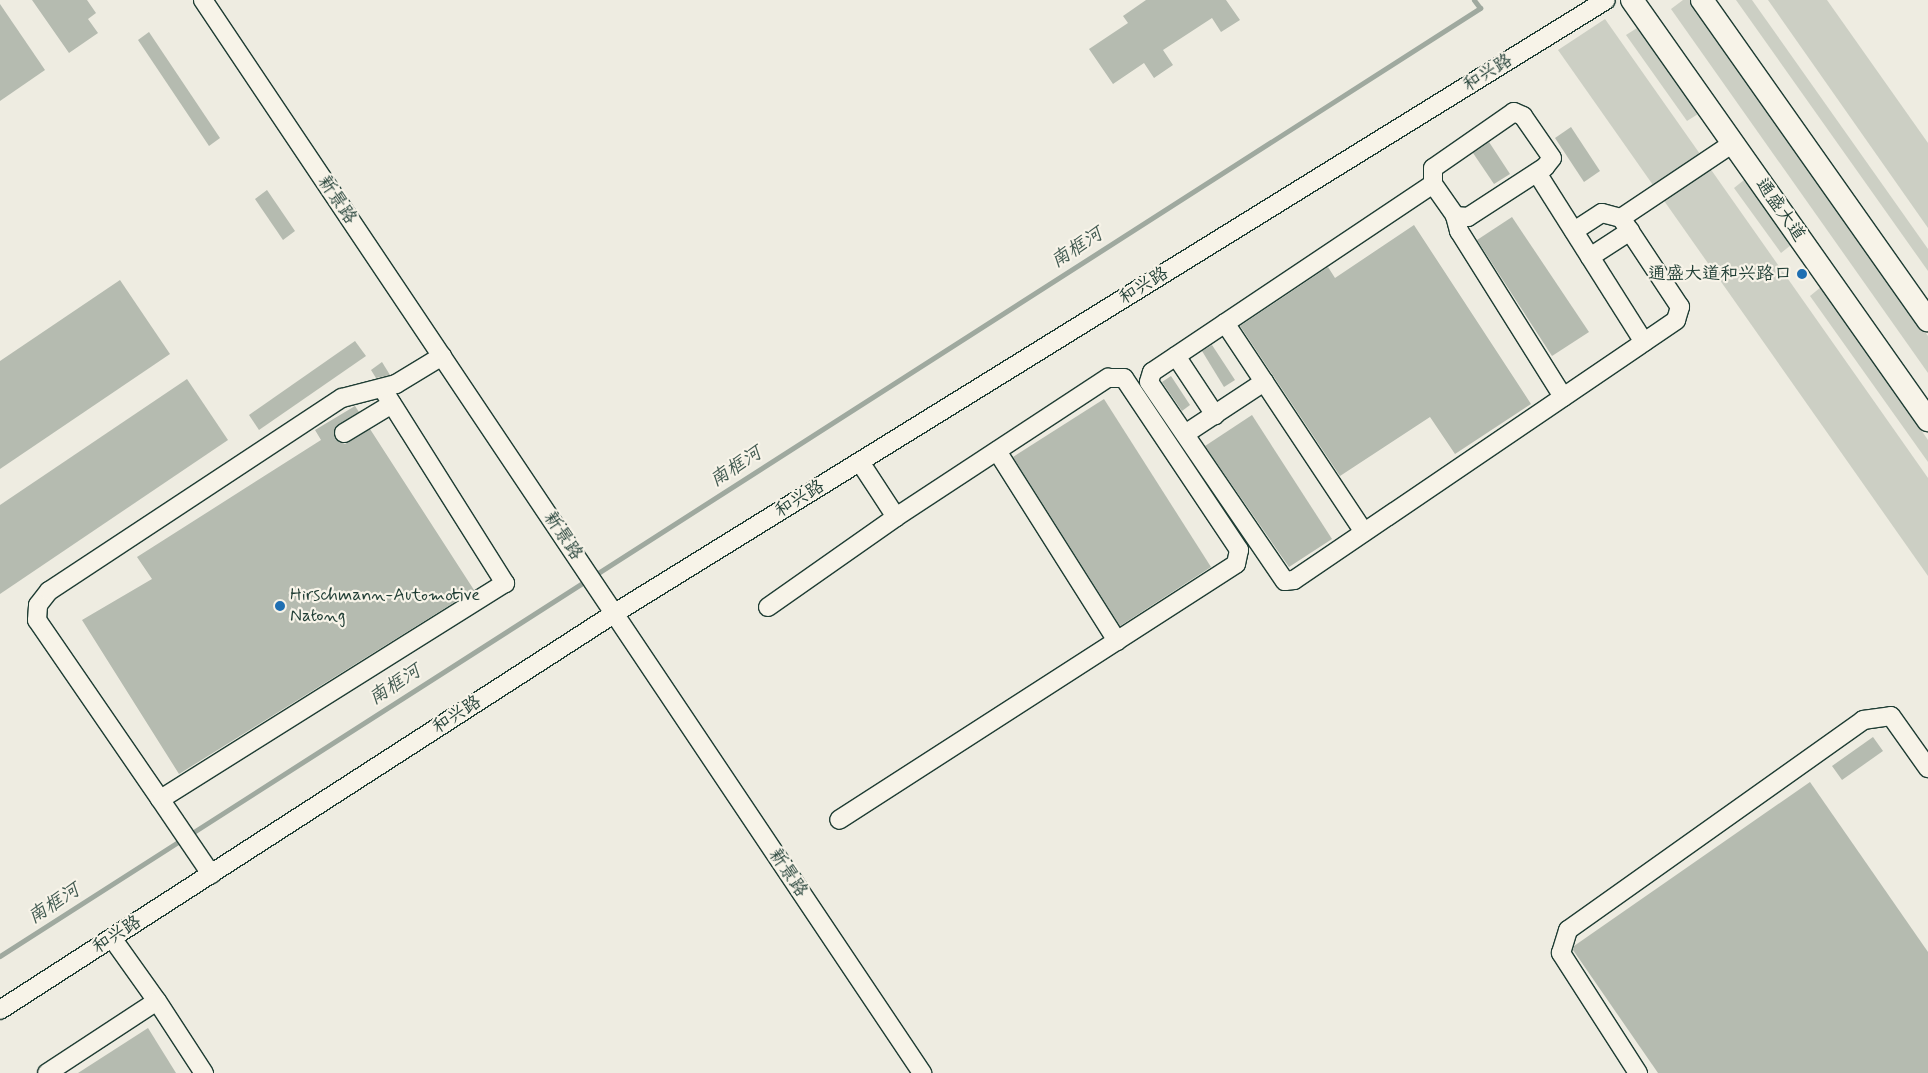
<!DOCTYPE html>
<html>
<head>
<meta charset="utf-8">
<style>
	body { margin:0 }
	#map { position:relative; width:1928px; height:1073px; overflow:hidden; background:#eeece1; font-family:Mynerve,"LXGW WenKai TC",sans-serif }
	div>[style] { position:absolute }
	.green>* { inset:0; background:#cccfc4 }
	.stream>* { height:5px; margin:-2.5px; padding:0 2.5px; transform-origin:2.5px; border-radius:2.5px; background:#9fa99f }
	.building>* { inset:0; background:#b5bbb0 }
	.roads { filter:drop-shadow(1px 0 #1f3d34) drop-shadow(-1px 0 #1f3d34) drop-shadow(0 1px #1f3d34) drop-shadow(0 -1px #1f3d34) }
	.minor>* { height:18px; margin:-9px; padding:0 9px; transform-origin:9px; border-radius:9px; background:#f7f3e8 }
	.major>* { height:22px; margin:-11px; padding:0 11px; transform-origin:11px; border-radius:11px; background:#f7f3e8 }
	.dots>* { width:14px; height:14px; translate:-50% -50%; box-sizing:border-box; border:2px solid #f7f3e8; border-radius:50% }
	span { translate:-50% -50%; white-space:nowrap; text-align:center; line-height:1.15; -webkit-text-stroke:4.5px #f7f3e8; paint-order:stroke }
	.street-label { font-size:18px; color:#1f3d34 }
	.poi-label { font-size:18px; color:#1f3d34 }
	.right { translate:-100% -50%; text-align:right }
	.left { translate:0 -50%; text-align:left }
	.water-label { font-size:19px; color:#3f584f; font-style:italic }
</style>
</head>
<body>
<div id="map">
	<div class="green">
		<i style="clip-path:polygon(1683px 0,1691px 0,1928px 336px,1928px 373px,1671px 9px)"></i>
		<i style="clip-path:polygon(1736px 0,1752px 0,1928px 249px,1928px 271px)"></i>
		<i style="clip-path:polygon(1768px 0,1827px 0,1928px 143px,1928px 228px)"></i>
		<i style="clip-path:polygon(1605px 19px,1928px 478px,1928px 576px,1558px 50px)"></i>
		<i style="clip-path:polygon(1637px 28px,1698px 114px,1687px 121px,1626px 35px)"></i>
		<i style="clip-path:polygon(1744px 180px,1791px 245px,1781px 253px,1734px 188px)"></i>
		<i style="clip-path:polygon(1821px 287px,1928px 440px,1928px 462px,1810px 296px)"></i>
	</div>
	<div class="stream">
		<i style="left:0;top:956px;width:1758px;rotate:-32.64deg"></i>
		<i style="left:1480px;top:8px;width:10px;rotate:-127deg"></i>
	</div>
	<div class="building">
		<i style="clip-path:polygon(32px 0,87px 0,96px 13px,88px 19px,98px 33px,69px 53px)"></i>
		<i style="clip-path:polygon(1146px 0,1226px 0,1240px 20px,1221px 32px,1212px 18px,1163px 50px,1173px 65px,1154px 78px,1144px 63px,1113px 84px,1089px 49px,1128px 23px,1123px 16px)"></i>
		<i style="clip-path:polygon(0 4px,45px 70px,0 101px)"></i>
		<i style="clip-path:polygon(149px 32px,220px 138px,209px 146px,138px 40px)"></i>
		<i style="clip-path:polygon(1571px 127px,1600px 171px,1584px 182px,1555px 138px)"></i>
		<i style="clip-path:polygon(1489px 142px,1510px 174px,1494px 184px,1473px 153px)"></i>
		<i style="clip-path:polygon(267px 190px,295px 231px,283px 240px,255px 199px)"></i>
		<i style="clip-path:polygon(1512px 217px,1589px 332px,1552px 356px,1477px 240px)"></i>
		<i style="clip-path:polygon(1414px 225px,1531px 404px,1455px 454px,1430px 417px,1340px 476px,1240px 326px,1328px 267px,1335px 278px)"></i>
		<i style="clip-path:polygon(120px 280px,170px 354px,0 469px,0 361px)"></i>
		<i style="clip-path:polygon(355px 341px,366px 356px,259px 430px,249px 415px)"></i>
		<i style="clip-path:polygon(1212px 345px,1235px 380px,1224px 387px,1202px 351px)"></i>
		<i style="clip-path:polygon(382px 362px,390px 375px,376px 378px,371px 370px)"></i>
		<i style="clip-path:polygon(1171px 376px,1190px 405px,1182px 411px,1162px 382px)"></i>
		<i style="clip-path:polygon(187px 379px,228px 440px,0 594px,0 505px)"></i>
		<i style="clip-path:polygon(1104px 399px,1211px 567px,1120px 626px,1013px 457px)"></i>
		<i style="clip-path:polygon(355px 406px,359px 412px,335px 427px,335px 439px,345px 444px,370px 429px,474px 590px,179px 774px,82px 620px,152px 579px,137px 557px,321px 440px,315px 430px)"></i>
		<i style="clip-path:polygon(1252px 415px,1332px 539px,1289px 567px,1205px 446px)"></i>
		<i style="clip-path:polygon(1873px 737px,1883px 751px,1842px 780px,1832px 766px)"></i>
		<i style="clip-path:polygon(1810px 782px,1928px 952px,1928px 1073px,1658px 1073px,1573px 950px,1574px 946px)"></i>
		<i style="clip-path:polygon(148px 1028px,176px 1073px,78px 1073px)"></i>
	</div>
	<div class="roads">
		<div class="minor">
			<i style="left:203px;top:0;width:1292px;rotate:56.17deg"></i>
			<i style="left:1537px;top:173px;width:200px;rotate:57.7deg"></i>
			<i style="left:1433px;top:184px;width:39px;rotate:55deg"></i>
			<i style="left:1455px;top:216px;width:13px;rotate:4deg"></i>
			<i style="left:1468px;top:217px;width:92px;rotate:-33deg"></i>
			<i style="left:1545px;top:167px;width:11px;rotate:-52deg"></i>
			<i style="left:1552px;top:158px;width:51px;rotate:-124.6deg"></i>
			<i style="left:1523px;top:116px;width:10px;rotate:-156deg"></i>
			<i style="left:1514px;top:112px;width:98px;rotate:145.3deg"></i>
			<i style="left:1433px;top:168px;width:16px;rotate:90deg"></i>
			<i style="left:1433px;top:184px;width:338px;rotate:146.2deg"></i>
			<i style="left:1152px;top:372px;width:10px;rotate:107deg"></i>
			<i style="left:1149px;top:382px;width:241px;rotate:55.7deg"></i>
			<i style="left:1285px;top:581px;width:9px;rotate:-6deg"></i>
			<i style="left:1294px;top:580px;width:462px;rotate:-34.2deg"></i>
			<i style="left:1676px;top:320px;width:14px;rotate:-73deg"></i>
			<i style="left:1680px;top:307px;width:107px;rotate:-123.5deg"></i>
			<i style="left:1621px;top:218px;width:135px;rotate:-33.8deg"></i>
			<i style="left:1455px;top:216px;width:16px;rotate:75deg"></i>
			<i style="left:1459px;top:231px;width:196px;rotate:57.9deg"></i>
			<i style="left:1574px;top:231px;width:33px;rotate:-33deg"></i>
			<i style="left:1602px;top:213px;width:20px;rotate:15deg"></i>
			<i style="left:1590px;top:257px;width:48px;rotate:-33deg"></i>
			<i style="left:1225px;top:323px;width:251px;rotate:56.4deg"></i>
			<i style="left:1176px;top:356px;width:71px;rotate:56.5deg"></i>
			<i style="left:382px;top:388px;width:231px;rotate:57.8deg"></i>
			<i style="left:505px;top:583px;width:407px;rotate:147.9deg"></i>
			<i style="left:160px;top:799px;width:217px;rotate:-124.5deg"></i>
			<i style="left:37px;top:620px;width:15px;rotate:-86deg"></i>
			<i style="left:38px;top:605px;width:18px;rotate:-52deg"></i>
			<i style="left:49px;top:591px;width:351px;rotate:-33.4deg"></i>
			<i style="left:342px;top:398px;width:56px;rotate:-14.5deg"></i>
			<i style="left:396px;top:384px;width:54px;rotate:-31.3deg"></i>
			<i style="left:344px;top:433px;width:56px;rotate:-31.1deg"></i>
			<i style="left:1185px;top:434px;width:95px;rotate:-33.4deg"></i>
			<i style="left:997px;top:451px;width:225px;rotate:57.7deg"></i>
			<i style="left:860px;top:462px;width:66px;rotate:56.8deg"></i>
			<i style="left:768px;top:607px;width:156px;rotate:-35.1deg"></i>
			<i style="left:896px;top:517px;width:254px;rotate:-33.3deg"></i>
			<i style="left:1108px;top:378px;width:16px"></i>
			<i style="left:1124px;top:378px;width:207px;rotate:56.2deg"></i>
			<i style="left:1239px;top:550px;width:14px;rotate:102deg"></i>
			<i style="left:1236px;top:564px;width:472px;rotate:147.2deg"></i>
			<i style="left:160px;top:799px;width:91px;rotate:55.8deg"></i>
			<i style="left:112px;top:938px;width:77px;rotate:54.5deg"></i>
			<i style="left:157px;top:1001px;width:86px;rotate:56.9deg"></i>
			<i style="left:0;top:1010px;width:732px;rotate:-32.84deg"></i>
			<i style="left:615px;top:613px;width:1165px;rotate:-31.74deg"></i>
			<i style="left:47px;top:1073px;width:131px;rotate:-33.2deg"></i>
			<i style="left:1638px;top:1073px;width:143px;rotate:-122.7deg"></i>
			<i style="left:1561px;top:953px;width:24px;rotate:-73deg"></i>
			<i style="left:1568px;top:930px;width:362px;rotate:-35.4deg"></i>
			<i style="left:1863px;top:720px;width:28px;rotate:-8deg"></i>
			<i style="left:1891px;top:716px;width:64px;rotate:54.6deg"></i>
		</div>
		<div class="major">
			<i style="left:1632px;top:0;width:514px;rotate:54.83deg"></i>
			<i style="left:1702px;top:0;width:392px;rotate:54.8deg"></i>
		</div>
	</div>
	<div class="dots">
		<i style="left:1802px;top:274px;background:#1f6fb2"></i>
		<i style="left:280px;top:606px;background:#1f6fb2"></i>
	</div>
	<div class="street-label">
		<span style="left:1488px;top:73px;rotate:-32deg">和兴路</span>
		<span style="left:337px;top:200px;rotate:56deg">新景路</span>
		<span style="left:1780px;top:210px;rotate:55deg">通盛大道</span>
		<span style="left:1144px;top:286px;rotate:-32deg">和兴路</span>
		<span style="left:800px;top:499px;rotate:-32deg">和兴路</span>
		<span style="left:563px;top:536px;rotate:56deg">新景路</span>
		<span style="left:457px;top:715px;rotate:-33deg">和兴路</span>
		<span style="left:788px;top:873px;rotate:56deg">新景路</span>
		<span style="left:117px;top:935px;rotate:-33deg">和兴路</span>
	</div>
	<div class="poi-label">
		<span class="right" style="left:1792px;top:274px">通盛大道和兴路口</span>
		<span class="left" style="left:290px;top:606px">Hirschmann-Automotive<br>Natong</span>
	</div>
	<div class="water-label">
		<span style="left:1077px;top:248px;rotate:-33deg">南框河</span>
		<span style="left:736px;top:467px;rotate:-33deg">南框河</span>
		<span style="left:395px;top:685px;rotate:-33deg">南框河</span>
		<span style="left:54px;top:904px;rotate:-33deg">南框河</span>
	</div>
</div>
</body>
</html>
